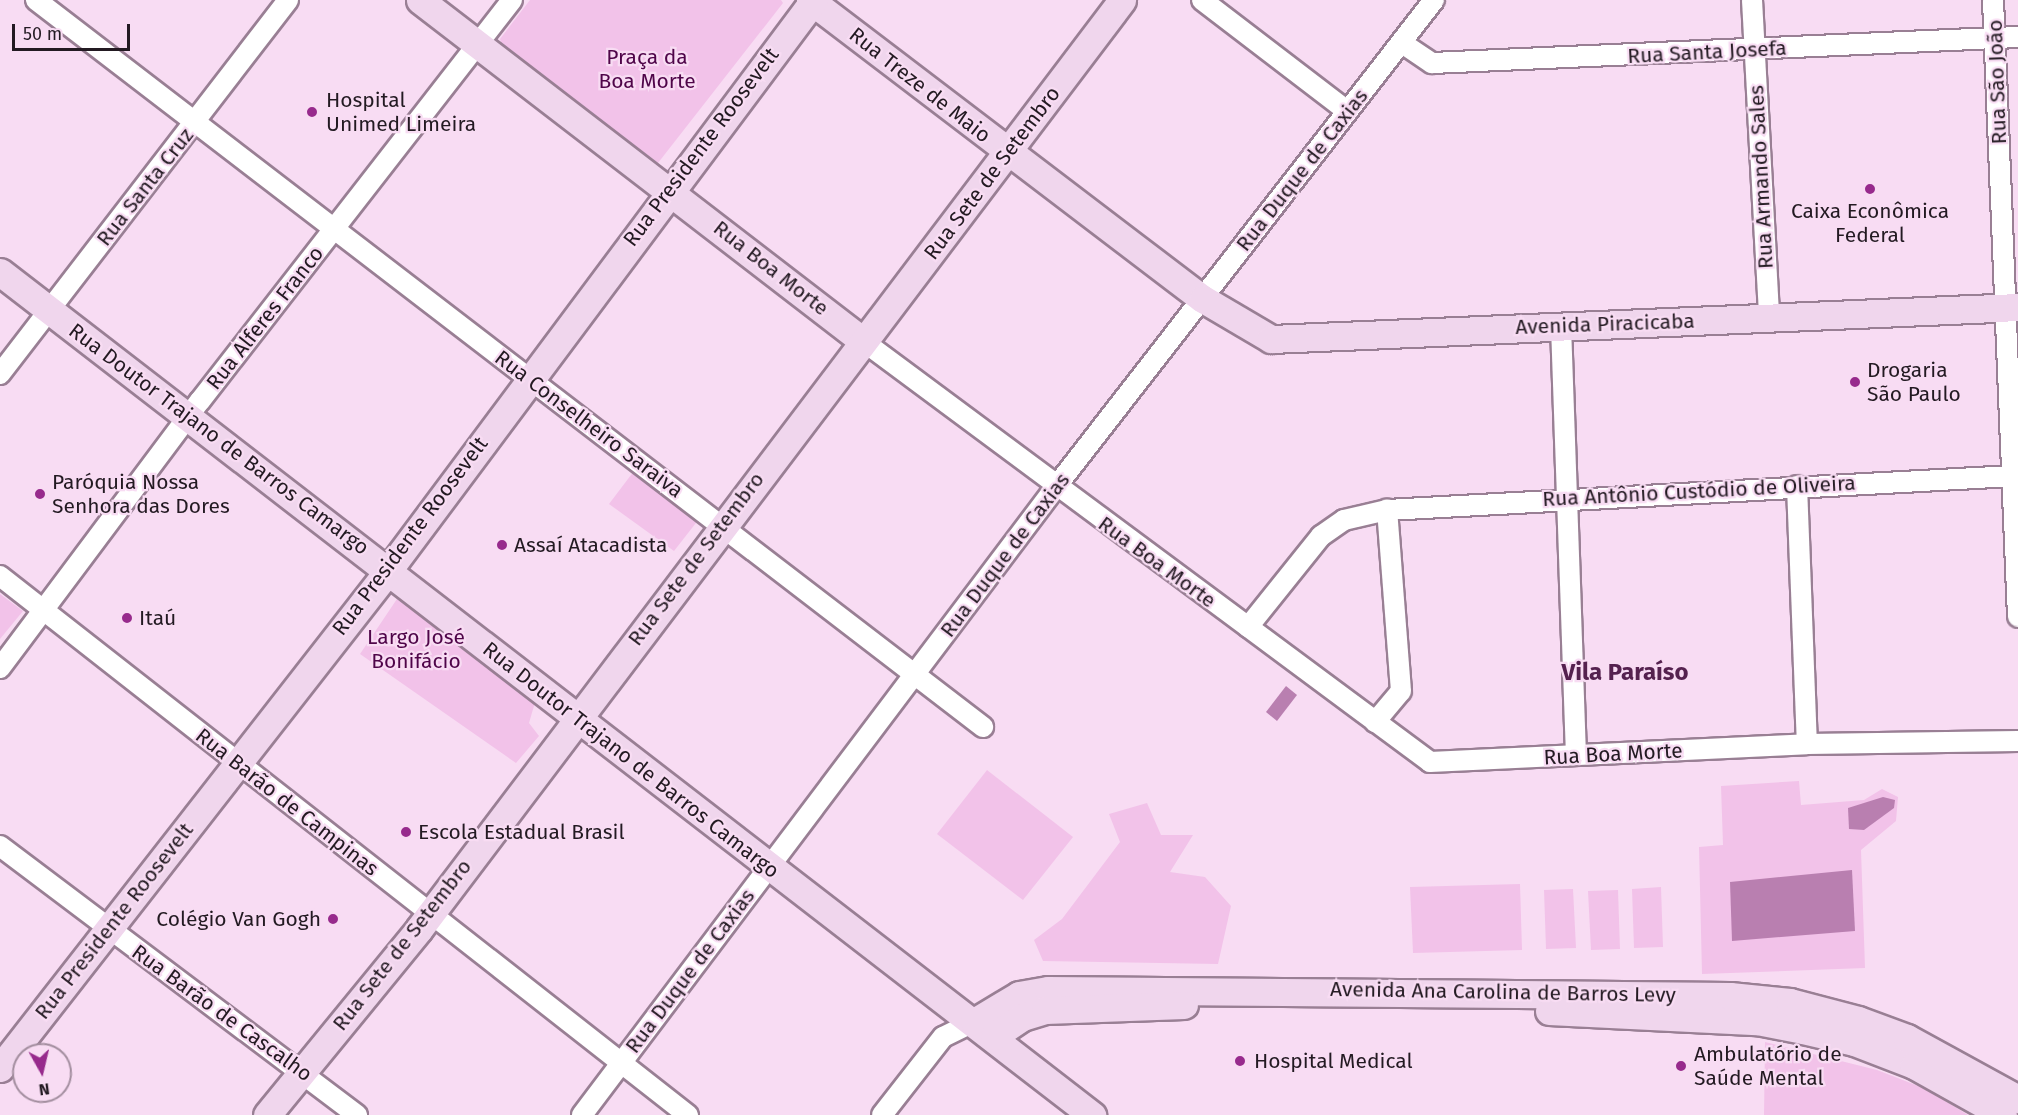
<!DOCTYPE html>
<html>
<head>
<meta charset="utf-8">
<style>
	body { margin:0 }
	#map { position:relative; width:2018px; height:1115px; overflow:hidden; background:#f8dcf3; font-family:"Fira Sans",sans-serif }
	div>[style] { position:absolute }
	.green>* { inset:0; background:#f2c2e9 }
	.water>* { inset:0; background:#b97fb0 }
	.roads { filter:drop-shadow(2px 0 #997f94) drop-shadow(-2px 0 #997f94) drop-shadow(0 2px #997f94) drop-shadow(0 -2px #997f94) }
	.street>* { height:20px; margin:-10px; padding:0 10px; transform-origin:10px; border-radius:10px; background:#fff }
	.secondary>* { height:27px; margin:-13.5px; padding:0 13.5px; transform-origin:13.5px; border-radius:13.5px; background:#f0d6ed }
	.dots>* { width:16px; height:16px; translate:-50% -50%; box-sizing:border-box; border:3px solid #f8dcf3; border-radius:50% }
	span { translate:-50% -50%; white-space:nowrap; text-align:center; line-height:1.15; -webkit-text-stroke:4.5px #f8dcf3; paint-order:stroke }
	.street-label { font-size:21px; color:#231a22 }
	.park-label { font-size:21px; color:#4f0549 }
	.poi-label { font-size:21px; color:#231a22 }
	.left { translate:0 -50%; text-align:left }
	.right { translate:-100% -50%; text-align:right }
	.quarter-label { font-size:24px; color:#55214f; font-weight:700 }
	.north { position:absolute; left:12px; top:1043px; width:60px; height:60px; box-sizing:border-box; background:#f8dcf3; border:2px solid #a38e9f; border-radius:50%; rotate:172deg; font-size:16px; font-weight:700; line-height:24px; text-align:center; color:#231a22 }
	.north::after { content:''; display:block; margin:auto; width:21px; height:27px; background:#972a8c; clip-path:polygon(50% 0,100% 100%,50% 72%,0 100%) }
	.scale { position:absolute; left:12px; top:24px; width:118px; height:27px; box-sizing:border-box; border:3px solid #231a22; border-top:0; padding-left:8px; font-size:18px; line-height:21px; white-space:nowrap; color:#231a22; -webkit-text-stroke:4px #f8dcf3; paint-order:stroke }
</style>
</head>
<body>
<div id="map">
	<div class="green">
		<i style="clip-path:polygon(530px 0,781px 0,783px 3px,658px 163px,502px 46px,500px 39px)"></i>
		<i style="clip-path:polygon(634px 471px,699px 519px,674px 551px,609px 504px)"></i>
		<i style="clip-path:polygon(401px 593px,536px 699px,529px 723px,539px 736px,516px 763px,360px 654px)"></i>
		<i style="clip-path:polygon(0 594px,23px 611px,0 639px)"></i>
		<i style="clip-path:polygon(987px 770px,1073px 837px,1023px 900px,937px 834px)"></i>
		<i style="clip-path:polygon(1799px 781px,1801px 805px,1864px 800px,1882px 789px,1898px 797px,1896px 821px,1861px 850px,1865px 968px,1702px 974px,1699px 847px,1723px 845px,1721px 786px)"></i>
		<i style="clip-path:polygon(1147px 803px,1161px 835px,1193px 835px,1170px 872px,1205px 877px,1231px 906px,1218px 964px,1043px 961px,1034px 940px,1062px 919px,1120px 842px,1109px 814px)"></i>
		<i style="clip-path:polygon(1520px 884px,1522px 950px,1413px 953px,1410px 887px)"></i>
		<i style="clip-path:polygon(1661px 887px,1663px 947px,1634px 948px,1632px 889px)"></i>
		<i style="clip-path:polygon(1573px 889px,1576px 948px,1546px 949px,1544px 890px)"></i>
		<i style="clip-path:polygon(1618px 890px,1620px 949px,1591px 950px,1588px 891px)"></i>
		<i style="clip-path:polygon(1765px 1042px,1877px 1070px,1926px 1089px,1968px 1115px,1764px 1115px)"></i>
	</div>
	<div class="water">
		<i style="clip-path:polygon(1286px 686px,1297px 695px,1277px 721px,1266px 712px)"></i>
		<i style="clip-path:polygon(1883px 797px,1895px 800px,1894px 808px,1864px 830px,1849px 829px,1848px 808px)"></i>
		<i style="clip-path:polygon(1852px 870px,1855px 931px,1732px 941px,1730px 882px)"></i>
	</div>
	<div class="roads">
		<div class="street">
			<i style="left:36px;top:0;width:1194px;rotate:37.51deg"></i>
			<i style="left:1202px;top:0;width:181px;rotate:37.4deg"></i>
			<i style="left:1752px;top:0;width:318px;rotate:86.9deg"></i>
			<i style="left:1993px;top:0;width:617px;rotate:87.68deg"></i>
			<i style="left:1402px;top:43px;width:36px;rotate:34deg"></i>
			<i style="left:1432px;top:63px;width:587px;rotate:-2.54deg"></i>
			<i style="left:1561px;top:326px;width:429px;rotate:88deg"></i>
			<i style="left:863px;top:341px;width:706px;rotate:36.59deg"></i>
			<i style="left:1430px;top:762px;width:377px;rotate:-2.7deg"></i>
			<i style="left:1807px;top:744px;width:211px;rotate:-0.8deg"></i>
			<i style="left:0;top:374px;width:472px;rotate:-52.4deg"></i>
			<i style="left:1797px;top:486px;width:258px;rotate:87.8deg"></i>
			<i style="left:0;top:576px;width:874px;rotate:38.08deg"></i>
			<i style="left:1248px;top:627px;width:117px;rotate:-51.3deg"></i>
			<i style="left:1321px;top:536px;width:28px;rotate:-35deg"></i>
			<i style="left:1344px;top:520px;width:44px;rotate:-13.1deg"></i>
			<i style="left:1387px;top:510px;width:626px;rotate:-3.11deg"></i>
			<i style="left:0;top:668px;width:334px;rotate:-53.2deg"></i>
			<i style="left:200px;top:401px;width:508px;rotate:-52.12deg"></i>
			<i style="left:1375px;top:722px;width:40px;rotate:-50deg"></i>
			<i style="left:1401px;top:691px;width:182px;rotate:-94.4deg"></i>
			<i style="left:0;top:846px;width:447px;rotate:37deg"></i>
			<i style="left:582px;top:1115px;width:785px;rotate:-52.97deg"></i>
			<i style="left:1055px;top:488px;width:618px;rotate:-52.17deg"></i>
			<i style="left:882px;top:1115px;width:99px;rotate:-52deg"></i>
			<i style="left:943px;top:1037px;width:34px;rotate:-26deg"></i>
		</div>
		<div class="secondary">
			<i style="left:420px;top:0;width:559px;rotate:37.59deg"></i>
			<i style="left:810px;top:0;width:494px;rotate:37.3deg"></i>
			<i style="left:1203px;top:299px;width:79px;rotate:30.5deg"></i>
			<i style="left:1271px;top:339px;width:748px;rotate:-2.45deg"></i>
			<i style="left:0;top:272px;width:1380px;rotate:37.67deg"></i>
			<i style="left:1549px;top:1011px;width:208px;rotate:2.8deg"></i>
			<i style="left:1757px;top:1021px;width:47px;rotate:11.1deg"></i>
			<i style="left:1803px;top:1030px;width:52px;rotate:13.2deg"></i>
			<i style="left:1854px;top:1042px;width:64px;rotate:21deg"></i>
			<i style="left:1914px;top:1065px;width:102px;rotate:29.3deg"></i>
			<i style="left:974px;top:1022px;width:52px;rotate:-31deg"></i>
			<i style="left:1019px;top:995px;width:29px;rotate:-10deg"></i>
			<i style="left:1048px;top:990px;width:682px;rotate:0.5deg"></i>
			<i style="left:1730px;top:996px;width:60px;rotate:5.7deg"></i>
			<i style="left:1790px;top:1002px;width:70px;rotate:14.8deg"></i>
			<i style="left:1858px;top:1020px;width:52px;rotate:20.2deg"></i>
			<i style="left:1907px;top:1038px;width:127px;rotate:28.8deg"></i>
			<i style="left:994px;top:1036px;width:34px;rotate:-34deg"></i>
			<i style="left:1022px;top:1017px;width:24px;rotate:-17deg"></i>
			<i style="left:1045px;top:1010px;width:139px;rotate:-2.1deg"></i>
			<i style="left:0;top:1068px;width:619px;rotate:-52.02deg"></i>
			<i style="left:381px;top:580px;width:724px;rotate:-53.26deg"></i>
			<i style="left:267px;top:1115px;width:240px;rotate:-50.7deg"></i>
			<i style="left:419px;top:929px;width:1165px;rotate:-52.88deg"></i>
		</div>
	</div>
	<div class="dots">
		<i style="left:312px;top:112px;background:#972a8c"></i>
		<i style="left:1870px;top:189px;background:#972a8c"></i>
		<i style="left:1855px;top:382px;background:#972a8c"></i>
		<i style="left:40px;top:494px;background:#972a8c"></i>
		<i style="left:502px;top:545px;background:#972a8c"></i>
		<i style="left:127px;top:618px;background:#972a8c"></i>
		<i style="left:406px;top:832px;background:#972a8c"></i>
		<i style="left:333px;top:919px;background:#972a8c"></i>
		<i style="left:1240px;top:1061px;background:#972a8c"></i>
		<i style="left:1681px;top:1066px;background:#972a8c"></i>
	</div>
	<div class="street-label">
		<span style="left:1707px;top:52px;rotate:-3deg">Rua Santa Josefa</span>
		<span style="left:1997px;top:82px;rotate:-92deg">Rua São João</span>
		<span style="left:920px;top:85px;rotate:38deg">Rua Treze de Maio</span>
		<span style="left:701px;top:147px;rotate:-53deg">Rua Presidente Roosevelt</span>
		<span style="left:1302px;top:170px;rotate:-52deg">Rua Duque de Caxias</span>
		<span style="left:992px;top:173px;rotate:-53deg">Rua Sete de Setembro</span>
		<span style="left:1761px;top:177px;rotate:-93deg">Rua Armando Sales</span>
		<span style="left:145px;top:187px;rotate:-52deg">Rua Santa Cruz</span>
		<span style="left:771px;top:268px;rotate:38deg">Rua Boa Morte</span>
		<span style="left:265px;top:318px;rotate:-52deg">Rua Alferes Franco</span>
		<span style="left:1605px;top:324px;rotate:-2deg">Avenida Piracicaba</span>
		<span style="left:589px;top:424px;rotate:37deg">Rua Conselheiro Saraiva</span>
		<span style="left:219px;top:439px;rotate:37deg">Rua Doutor Trajano de Barros Camargo</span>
		<span style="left:1699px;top:491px;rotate:-3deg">Rua Antônio Custódio de Oliveira</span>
		<span style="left:410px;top:536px;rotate:-53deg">Rua Presidente Roosevelt</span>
		<span style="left:1005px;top:555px;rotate:-53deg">Rua Duque de Caxias</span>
		<span style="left:696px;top:559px;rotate:-53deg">Rua Sete de Setembro</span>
		<span style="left:1157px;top:562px;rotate:36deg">Rua Boa Morte</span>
		<span style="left:1613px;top:754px;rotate:-3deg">Rua Boa Morte</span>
		<span style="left:631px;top:760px;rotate:38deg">Rua Doutor Trajano de Barros Camargo</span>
		<span style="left:287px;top:802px;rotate:38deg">Rua Barão de Campinas</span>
		<span style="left:114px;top:921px;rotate:-52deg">Rua Presidente Roosevelt</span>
		<span style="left:402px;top:945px;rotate:-52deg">Rua Sete de Setembro</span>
		<span style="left:690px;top:971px;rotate:-53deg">Rua Duque de Caxias</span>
		<span style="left:1503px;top:992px;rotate:1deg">Avenida Ana Carolina de Barros Levy</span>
		<span style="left:222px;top:1013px;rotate:36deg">Rua Barão de Cascalho</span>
	</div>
	<div class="park-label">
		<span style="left:647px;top:69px">Praça da<br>Boa Morte</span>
		<span style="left:416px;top:649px">Largo José<br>Bonifácio</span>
	</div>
	<div class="poi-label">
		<span class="left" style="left:326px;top:112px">Hospital<br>Unimed Limeira</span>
		<span style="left:1870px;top:223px">Caixa Econômica<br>Federal</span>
		<span class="left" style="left:1867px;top:382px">Drogaria<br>São Paulo</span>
		<span class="left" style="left:52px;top:494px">Paróquia Nossa<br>Senhora das Dores</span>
		<span class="left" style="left:514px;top:545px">Assaí Atacadista</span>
		<span class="left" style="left:139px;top:618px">Itaú</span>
		<span class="left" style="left:418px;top:832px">Escola Estadual Brasil</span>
		<span class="right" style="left:321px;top:919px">Colégio Van Gogh</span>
		<span class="left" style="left:1694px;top:1066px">Ambulatório de<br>Saúde Mental</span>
		<span class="left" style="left:1254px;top:1061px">Hospital Medical</span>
	</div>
	<div class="quarter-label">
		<span style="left:1625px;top:673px">Vila Paraíso</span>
	</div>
	<div class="north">N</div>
	<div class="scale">50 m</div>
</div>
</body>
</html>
